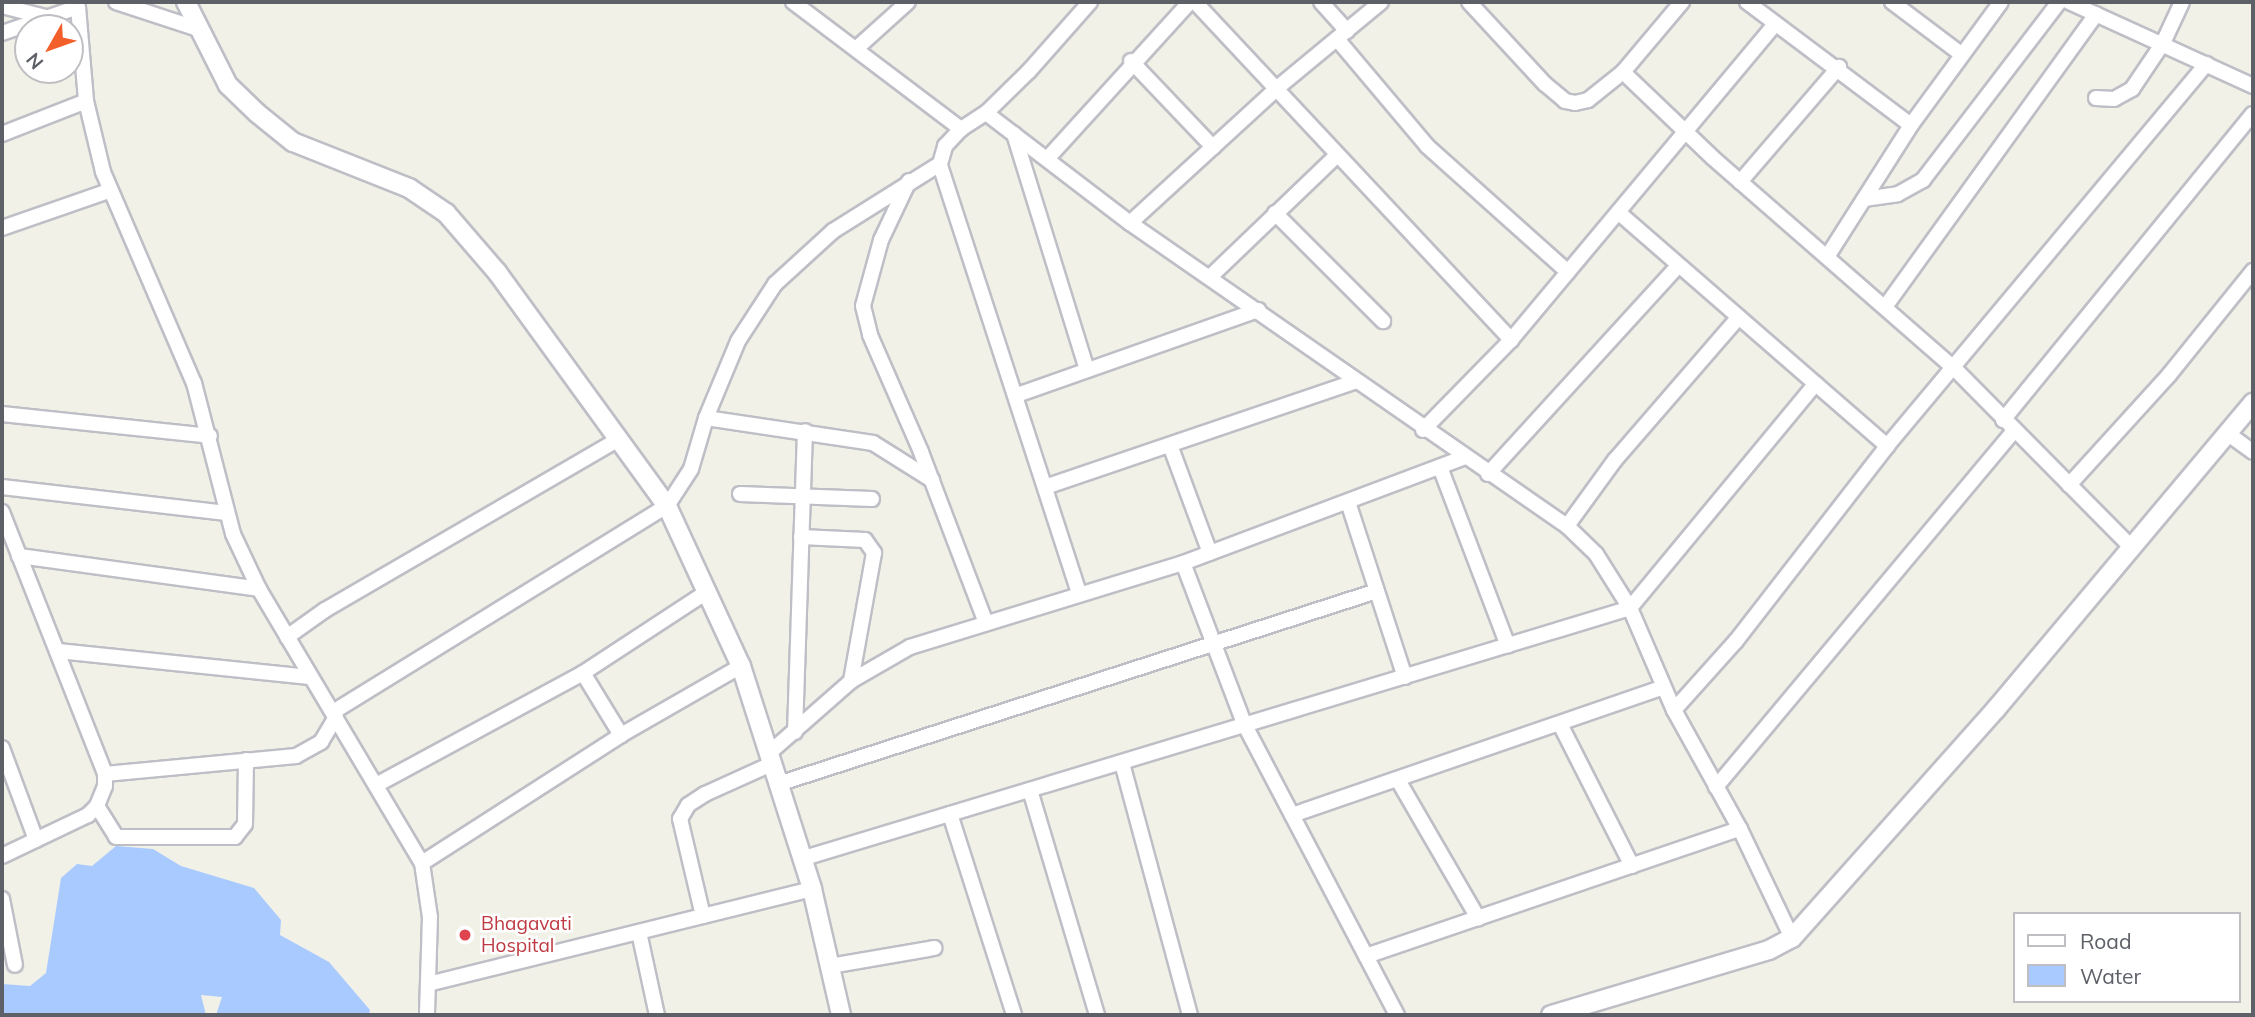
<!DOCTYPE html>
<html>
<head>
<meta charset="utf-8">
<style>
	body { margin:0 }
	#map { position:relative; width:2255px; height:1017px; overflow:hidden; background:#f1f1e7; font-family:Mulish,sans-serif }
	div>[style] { position:absolute }
	.water>* { inset:0; background:#a9caff }
	.roads { filter:drop-shadow(2px 0 #bebfc6) drop-shadow(-2px 0 #bebfc6) drop-shadow(0 2px #bebfc6) drop-shadow(0 -2px #bebfc6) }
	.minor>* { height:14px; margin:-7px; padding:0 7px; transform-origin:7px; border-radius:7px; background:#fff }
	.tertiary>* { height:18px; margin:-9px; padding:0 9px; transform-origin:9px; border-radius:9px; background:#fff }
	.dots>* { width:19px; height:19px; translate:-50% -50%; box-sizing:border-box; border:4px solid #fff; border-radius:50% }
	span { translate:-50% -50%; white-space:nowrap; text-align:center; line-height:1.15; -webkit-text-stroke:5px #fff; paint-order:stroke }
	.health-label { font-size:19px; color:#be3a42 }
	.left { translate:0 -50%; text-align:left }
	.frame { position:absolute; inset:0; border:4px solid #5e6068; pointer-events:none }
	.legend { position:absolute; left:2013px; top:912px; width:228px; height:91px; box-sizing:border-box; background:#fff; border:2px solid #bfbfc3; margin:0; padding:9px 12px; list-style:none; font-size:21px; color:#5e6068 }
	.legend li { display:flex; align-items:center; gap:14px; height:35px }
	.legend b { width:35px; border:2px solid #bfbfc3 }
	.north { position:absolute; left:14px; top:14px; width:70px; height:70px; box-sizing:border-box; background:#fff; border:2px solid #bfbfc3; border-radius:50%; rotate:230deg; font-size:19px; font-weight:700; line-height:28px; text-align:center; color:#5e6068 }
	.north::after { content:''; display:block; margin:auto; width:24px; height:32px; background:#f35f2b; clip-path:polygon(50% 0,100% 100%,50% 72%,0 100%) }
</style>
</head>
<body>
<div id="map">
	<div class="water">
		<i style="clip-path:polygon(116px 846px,153px 849px,181px 866px,254px 888px,281px 920px,280px 935px,329px 962px,370px 1010px,369px 1015px,216px 1015px,222px 997px,201px 995px,206px 1015px,2px 1015px,2px 984px,30px 986px,46px 973px,61px 878px,77px 864px,92px 866px)"></i>
	</div>
	<div class="roads">
		<div class="minor">
			<i style="left:116px;top:2px;width:86px;rotate:18.2deg"></i>
			<i style="left:793px;top:2px;width:211px;rotate:37.1deg"></i>
			<i style="left:1195px;top:2px;width:463px;rotate:46.9deg"></i>
			<i style="left:1321px;top:2px;width:39px;rotate:48deg"></i>
			<i style="left:1469px;top:2px;width:112px;rotate:47.2deg"></i>
			<i style="left:1545px;top:84px;width:26px;rotate:40deg"></i>
			<i style="left:1565px;top:101px;width:10px;rotate:11deg"></i>
			<i style="left:1575px;top:103px;width:13px;rotate:-13deg"></i>
			<i style="left:1588px;top:100px;width:45px;rotate:-38.7deg"></i>
			<i style="left:1623px;top:72px;width:92px;rotate:-49.9deg"></i>
			<i style="left:1747px;top:2px;width:205px;rotate:36.9deg"></i>
			<i style="left:1911px;top:125px;width:152px;rotate:-53.8deg"></i>
			<i style="left:1892px;top:2px;width:86px;rotate:37deg"></i>
			<i style="left:2069px;top:2px;width:202px;rotate:24.5deg"></i>
			<i style="left:2px;top:6px;width:44px;rotate:14.3deg"></i>
			<i style="left:2px;top:33px;width:80px;rotate:-18.9deg"></i>
			<i style="left:78px;top:7px;width:94px;rotate:85.1deg"></i>
			<i style="left:86px;top:101px;width:73px;rotate:76.5deg"></i>
			<i style="left:103px;top:172px;width:230px;rotate:66.7deg"></i>
			<i style="left:194px;top:383px;width:156px;rotate:75.5deg"></i>
			<i style="left:233px;top:534px;width:61px;rotate:64.7deg"></i>
			<i style="left:259px;top:589px;width:319px;rotate:59.3deg"></i>
			<i style="left:422px;top:863px;width:55px;rotate:81.6deg"></i>
			<i style="left:430px;top:917px;width:98px;rotate:91.8deg"></i>
			<i style="left:1337px;top:39px;width:140px;rotate:49.9deg"></i>
			<i style="left:1427px;top:146px;width:189px;rotate:41.8deg"></i>
			<i style="left:858px;top:47px;width:67px;rotate:-42deg"></i>
			<i style="left:1131px;top:61px;width:119px;rotate:46.4deg"></i>
			<i style="left:1623px;top:72px;width:124px;rotate:43.7deg"></i>
			<i style="left:1713px;top:158px;width:318px;rotate:41.1deg"></i>
			<i style="left:1953px;top:367px;width:255px;rotate:45.3deg"></i>
			<i style="left:2096px;top:98px;width:18px;rotate:3deg"></i>
			<i style="left:2114px;top:99px;width:21px;rotate:-29deg"></i>
			<i style="left:2132px;top:89px;width:55px;rotate:-56deg"></i>
			<i style="left:2163px;top:43px;width:45px;rotate:-65.1deg"></i>
			<i style="left:986px;top:113px;width:181px;rotate:37.4deg"></i>
			<i style="left:1130px;top:223px;width:532px;rotate:34.74deg"></i>
			<i style="left:1567px;top:526px;width:40px;rotate:44deg"></i>
			<i style="left:1596px;top:554px;width:64px;rotate:57.8deg"></i>
			<i style="left:1630px;top:608px;width:111px;rotate:66.7deg"></i>
			<i style="left:1674px;top:710px;width:136px;rotate:61deg"></i>
			<i style="left:1740px;top:829px;width:121px;rotate:64.5deg"></i>
			<i style="left:2px;top:134px;width:90px;rotate:-21.4deg"></i>
			<i style="left:1014px;top:134px;width:247px;rotate:72.8deg"></i>
			<i style="left:1047px;top:159px;width:212px;rotate:-47.7deg"></i>
			<i style="left:909px;top:181px;width:65px;rotate:115.4deg"></i>
			<i style="left:881px;top:240px;width:68px;rotate:105.3deg"></i>
			<i style="left:863px;top:306px;width:30px;rotate:76deg"></i>
			<i style="left:870px;top:335px;width:128px;rotate:66.4deg"></i>
			<i style="left:921px;top:452px;width:183px;rotate:69.2deg"></i>
			<i style="left:1740px;top:182px;width:152px;rotate:-49.3deg"></i>
			<i style="left:1864px;top:199px;width:34px;rotate:-8deg"></i>
			<i style="left:1898px;top:194px;width:29px;rotate:-29deg"></i>
			<i style="left:1923px;top:180px;width:224px;rotate:-52.6deg"></i>
			<i style="left:1618px;top:212px;width:357px;rotate:41deg"></i>
			<i style="left:1275px;top:213px;width:153px;rotate:45deg"></i>
			<i style="left:1130px;top:223px;width:198px;rotate:-42.5deg"></i>
			<i style="left:1276px;top:89px;width:136px;rotate:-39.6deg"></i>
			<i style="left:2px;top:228px;width:113px;rotate:-19.1deg"></i>
			<i style="left:1827px;top:257px;width:156px;rotate:-57.5deg"></i>
			<i style="left:1211px;top:276px;width:173px;rotate:-43.8deg"></i>
			<i style="left:1885px;top:307px;width:361px;rotate:-54.2deg"></i>
			<i style="left:1017px;top:395px;width:256px;rotate:-19.4deg"></i>
			<i style="left:2px;top:414px;width:209px;rotate:6deg"></i>
			<i style="left:706px;top:418px;width:169px;rotate:8.5deg"></i>
			<i style="left:873px;top:443px;width:70px;rotate:32.1deg"></i>
			<i style="left:2003px;top:420px;width:395px;rotate:-50.8deg"></i>
			<i style="left:1423px;top:430px;width:126px;rotate:-45.6deg"></i>
			<i style="left:1511px;top:340px;width:412px;rotate:-50.1deg"></i>
			<i style="left:2227px;top:433px;width:32px;rotate:36deg"></i>
			<i style="left:1170px;top:445px;width:115px;rotate:69.7deg"></i>
			<i style="left:1440px;top:467px;width:191px;rotate:69.2deg"></i>
			<i style="left:1488px;top:474px;width:282px;rotate:-47.6deg"></i>
			<i style="left:2069px;top:485px;width:149px;rotate:-47.7deg"></i>
			<i style="left:2169px;top:375px;width:134px;rotate:-51.1deg"></i>
			<i style="left:1048px;top:486px;width:325px;rotate:-18.8deg"></i>
			<i style="left:2px;top:487px;width:226px;rotate:6.6deg"></i>
			<i style="left:740px;top:494px;width:132px;rotate:2.2deg"></i>
			<i style="left:1348px;top:502px;width:184px;rotate:72deg"></i>
			<i style="left:2px;top:512px;width:282px;rotate:68.5deg"></i>
			<i style="left:105px;top:774px;width:12px;rotate:90deg"></i>
			<i style="left:105px;top:786px;width:22px;rotate:112deg"></i>
			<i style="left:97px;top:806px;width:13px;rotate:135deg"></i>
			<i style="left:88px;top:815px;width:95px;rotate:154.5deg"></i>
			<i style="left:1567px;top:526px;width:82px;rotate:-54deg"></i>
			<i style="left:1615px;top:460px;width:189px;rotate:-49.1deg"></i>
			<i style="left:801px;top:537px;width:64px;rotate:2.7deg"></i>
			<i style="left:865px;top:540px;width:16px;rotate:55deg"></i>
			<i style="left:874px;top:553px;width:130px;rotate:100.2deg"></i>
			<i style="left:19px;top:556px;width:242px;rotate:7.8deg"></i>
			<i style="left:1079px;top:593px;width:451px;rotate:-108deg"></i>
			<i style="left:940px;top:164px;width:19px;rotate:-74deg"></i>
			<i style="left:945px;top:146px;width:23px;rotate:-47deg"></i>
			<i style="left:961px;top:129px;width:30px;rotate:-33deg"></i>
			<i style="left:986px;top:113px;width:60px;rotate:-44.3deg"></i>
			<i style="left:1029px;top:71px;width:92px;rotate:-48.5deg"></i>
			<i style="left:287px;top:637px;width:47px;rotate:-35.4deg"></i>
			<i style="left:325px;top:610px;width:340px;rotate:-30.2deg"></i>
			<i style="left:58px;top:651px;width:253px;rotate:5.9deg"></i>
			<i style="left:583px;top:673px;width:73px;rotate:58.5deg"></i>
			<i style="left:1674px;top:710px;width:93px;rotate:-48.1deg"></i>
			<i style="left:1736px;top:641px;width:247px;rotate:-52.2deg"></i>
			<i style="left:1887px;top:446px;width:498px;rotate:-50.1deg"></i>
			<i style="left:333px;top:712px;width:392px;rotate:-31.7deg"></i>
			<i style="left:667px;top:506px;width:44px;rotate:-57deg"></i>
			<i style="left:691px;top:469px;width:53px;rotate:-73.6deg"></i>
			<i style="left:706px;top:418px;width:83px;rotate:-67.4deg"></i>
			<i style="left:738px;top:341px;width:68px;rotate:-57deg"></i>
			<i style="left:775px;top:284px;width:79px;rotate:-42.4deg"></i>
			<i style="left:833px;top:231px;width:126px;rotate:-32.1deg"></i>
			<i style="left:1561px;top:726px;width:157px;rotate:63.1deg"></i>
			<i style="left:795px;top:732px;width:301px;rotate:-88.1deg"></i>
			<i style="left:2px;top:748px;width:98px;rotate:69.7deg"></i>
			<i style="left:768px;top:754px;width:111px;rotate:-41.3deg"></i>
			<i style="left:851px;top:681px;width:68px;rotate:-30deg"></i>
			<i style="left:910px;top:647px;width:286px;rotate:-17.1deg"></i>
			<i style="left:1122px;top:763px;width:261px;rotate:74.9deg"></i>
			<i style="left:105px;top:774px;width:192px;rotate:-5.4deg"></i>
			<i style="left:296px;top:756px;width:29px;rotate:-29deg"></i>
			<i style="left:321px;top:742px;width:29px;rotate:-59deg"></i>
			<i style="left:1398px;top:780px;width:160px;rotate:59.9deg"></i>
			<i style="left:378px;top:784px;width:233px;rotate:-28.4deg"></i>
			<i style="left:583px;top:673px;width:148px;rotate:-33.2deg"></i>
			<i style="left:778px;top:784px;width:629px;rotate:-17.86deg"></i>
			<i style="left:1716px;top:787px;width:465px;rotate:-50.1deg"></i>
			<i style="left:1030px;top:790px;width:235px;rotate:73.4deg"></i>
			<i style="left:97px;top:806px;width:36px;rotate:58deg"></i>
			<i style="left:116px;top:837px;width:119px"></i>
			<i style="left:235px;top:837px;width:16px;rotate:-52deg"></i>
			<i style="left:245px;top:824px;width:64px;rotate:-89.1deg"></i>
			<i style="left:950px;top:814px;width:211px;rotate:72.3deg"></i>
			<i style="left:1292px;top:815px;width:393px;rotate:-19deg"></i>
			<i style="left:801px;top:859px;width:866px;rotate:-16.84deg"></i>
			<i style="left:1630px;top:608px;width:291px;rotate:-50.4deg"></i>
			<i style="left:422px;top:863px;width:237px;rotate:-32.7deg"></i>
			<i style="left:621px;top:735px;width:138px;rotate:-29.9deg"></i>
			<i style="left:2px;top:899px;width:67px;rotate:78.9deg"></i>
			<i style="left:703px;top:916px;width:100px;rotate:-103.3deg"></i>
			<i style="left:680px;top:819px;width:16px;rotate:-60deg"></i>
			<i style="left:688px;top:805px;width:20px;rotate:-33deg"></i>
			<i style="left:705px;top:794px;width:72px;rotate:-24.4deg"></i>
			<i style="left:639px;top:932px;width:85px;rotate:77.8deg"></i>
			<i style="left:1366px;top:956px;width:395px;rotate:-18.8deg"></i>
			<i style="left:830px;top:966px;width:106px;rotate:-9.8deg"></i>
			<i style="left:428px;top:984px;width:396px;rotate:-13.9deg"></i>
			<i style="left:1397px;top:1015px;width:327px;rotate:-117.7deg"></i>
			<i style="left:1245px;top:726px;width:174px;rotate:-110.8deg"></i>
			<i style="left:1183px;top:563px;width:299px;rotate:-20.6deg"></i>
		</div>
		<div class="tertiary">
			<i style="left:186px;top:2px;width:93px;rotate:63.2deg"></i>
			<i style="left:228px;top:85px;width:40px;rotate:44deg"></i>
			<i style="left:257px;top:113px;width:46px;rotate:38.9deg"></i>
			<i style="left:293px;top:142px;width:125px;rotate:21.6deg"></i>
			<i style="left:409px;top:188px;width:45px;rotate:34deg"></i>
			<i style="left:446px;top:213px;width:78px;rotate:49.2deg"></i>
			<i style="left:497px;top:272px;width:289px;rotate:54deg"></i>
			<i style="left:667px;top:506px;width:176px;rotate:65.2deg"></i>
			<i style="left:741px;top:666px;width:234px;rotate:72.3deg"></i>
			<i style="left:812px;top:889px;width:129px;rotate:77deg"></i>
			<i style="left:1551px;top:1015px;width:227px;rotate:-16.6deg"></i>
			<i style="left:1769px;top:950px;width:26px;rotate:-28deg"></i>
			<i style="left:1792px;top:938px;width:307px;rotate:-48.3deg"></i>
			<i style="left:1996px;top:709px;width:400px;rotate:-50deg"></i>
		</div>
	</div>
	<div class="dots">
		<i style="left:465px;top:935px;background:#e0444e"></i>
	</div>
	<div class="health-label">
		<span class="left" style="left:481px;top:935px">Bhagavati<br>Hospital</span>
	</div>
	<div class="frame"></div>
	<ul class="legend">
	<li><b style="height:9px;background:#fff"></b>Road</li>
	<li><b style="height:19px;background:#a9caff"></b>Water</li>
	</ul>
	<div class="north">N</div>
</div>
</body>
</html>
